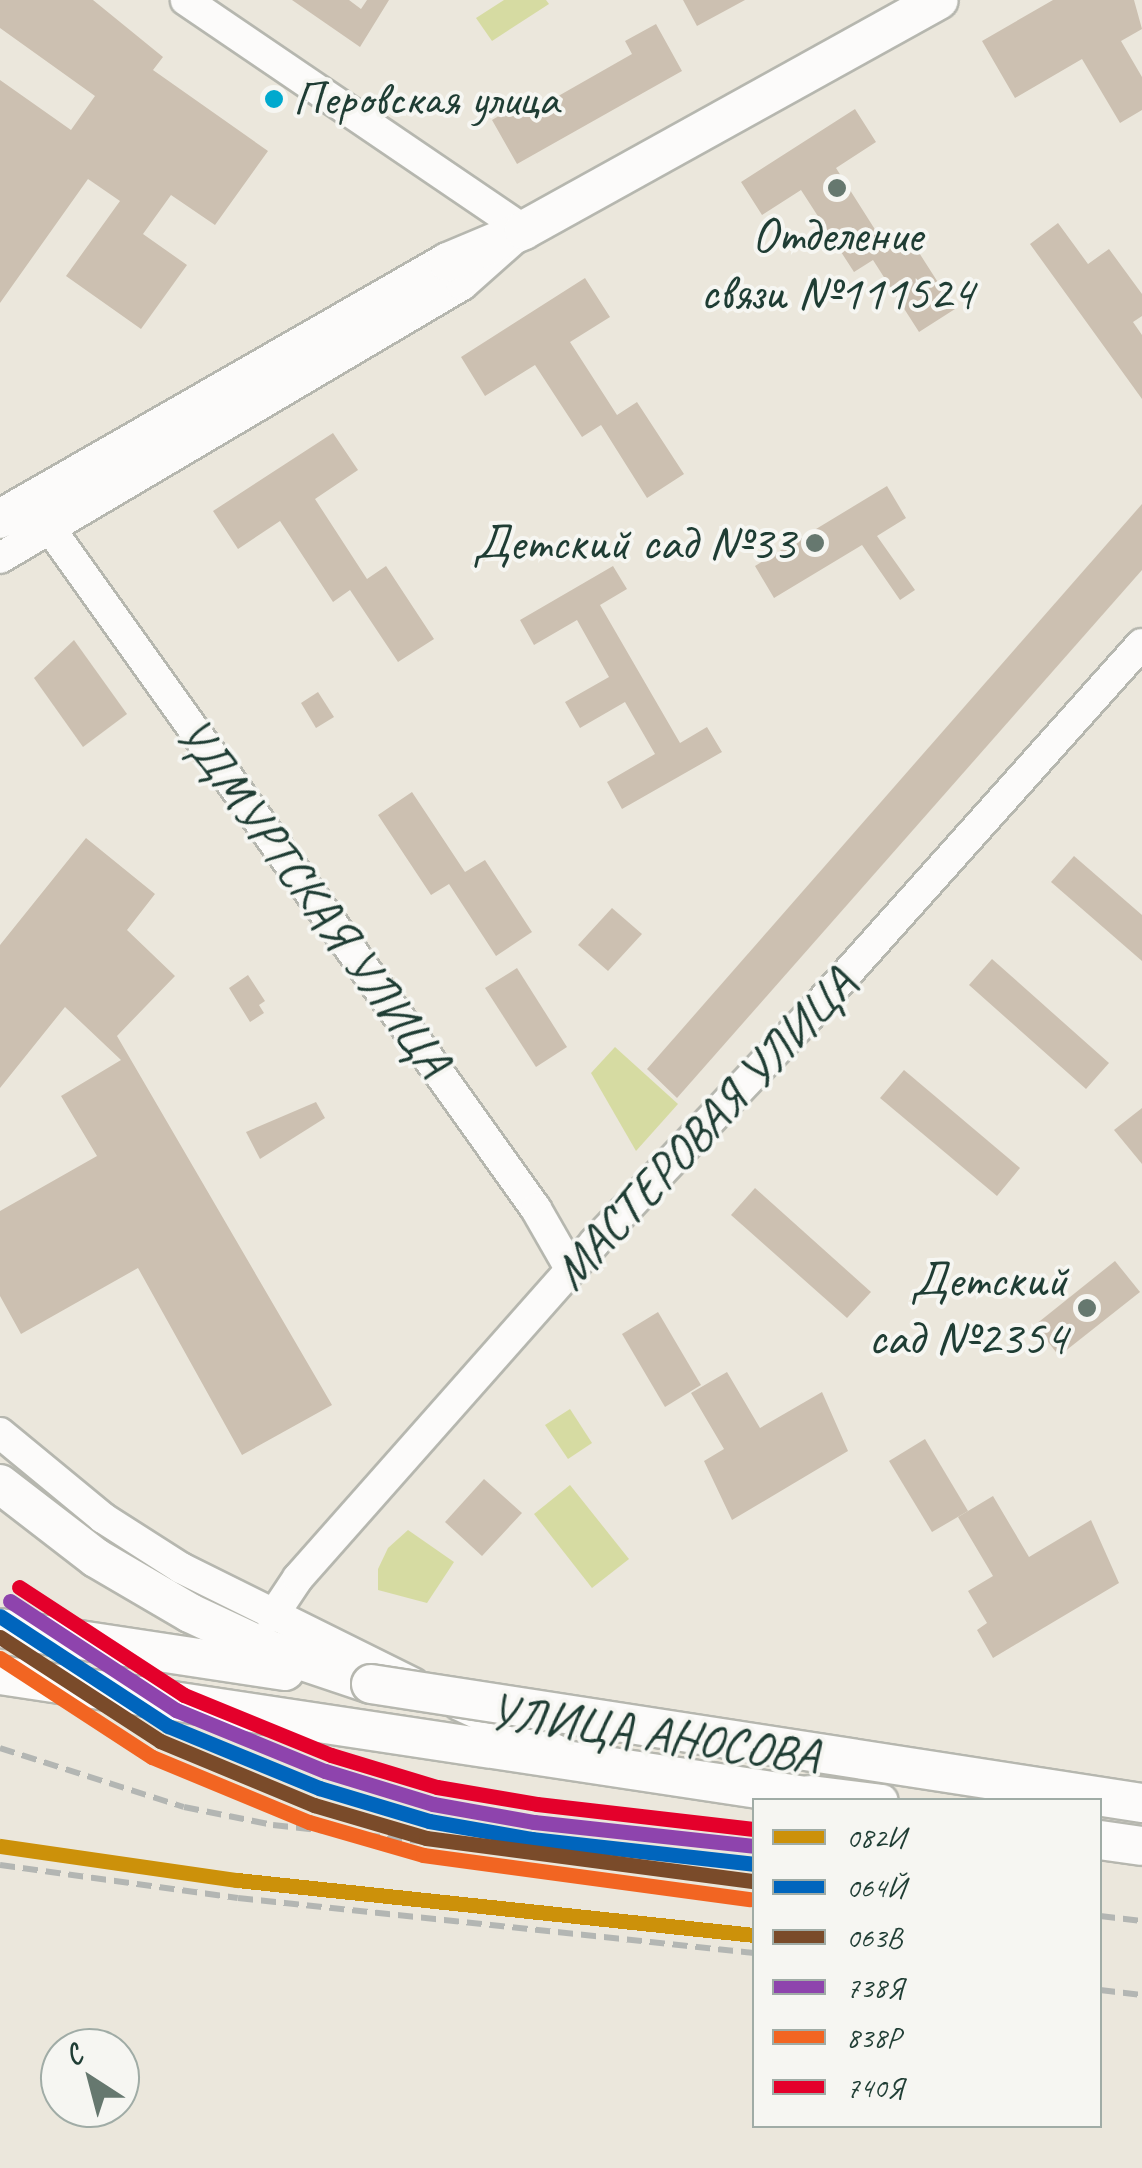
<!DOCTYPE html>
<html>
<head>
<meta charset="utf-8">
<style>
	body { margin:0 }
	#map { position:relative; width:1142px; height:2168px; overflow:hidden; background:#ebe7dc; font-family:Caveat,sans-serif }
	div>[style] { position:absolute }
	.green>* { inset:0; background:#d6dba2 }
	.building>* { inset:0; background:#ccc0b1 }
	.roads { filter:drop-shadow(2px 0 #b6b7af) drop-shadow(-2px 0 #b6b7af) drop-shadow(0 2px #b6b7af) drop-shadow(0 -2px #b6b7af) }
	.minor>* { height:30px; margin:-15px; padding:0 15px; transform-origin:15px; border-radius:15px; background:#fcfbfa }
	.major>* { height:38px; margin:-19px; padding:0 19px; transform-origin:19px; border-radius:19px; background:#fcfbfa }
	.rail>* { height:6px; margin-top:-3px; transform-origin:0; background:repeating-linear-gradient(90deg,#b3b6b3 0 15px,transparent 0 23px) }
	.bridges { filter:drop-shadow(2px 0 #b6b7af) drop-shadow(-2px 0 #b6b7af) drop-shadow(0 2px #b6b7af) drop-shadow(0 -2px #b6b7af) }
	.major-bridge>* { height:38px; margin:-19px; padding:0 19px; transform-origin:19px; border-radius:19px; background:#fcfbfa }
	.rail-1>* { height:15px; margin:-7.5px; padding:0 7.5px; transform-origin:7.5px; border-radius:7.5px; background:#cc910a }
	.rail-2>* { height:15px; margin:-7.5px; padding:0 7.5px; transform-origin:7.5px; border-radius:7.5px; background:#0065bd }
	.rail-3>* { height:15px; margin:-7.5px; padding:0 7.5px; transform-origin:7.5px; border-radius:7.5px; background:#7a4b2a }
	.rail-4>* { height:15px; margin:-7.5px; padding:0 7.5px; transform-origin:7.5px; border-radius:7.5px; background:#8e44ad }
	.rail-5>* { height:15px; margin:-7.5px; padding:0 7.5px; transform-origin:7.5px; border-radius:7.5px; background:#f26522 }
	.rail-6>* { height:15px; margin:-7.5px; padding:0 7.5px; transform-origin:7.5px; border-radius:7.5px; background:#e4002b }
	.dots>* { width:28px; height:28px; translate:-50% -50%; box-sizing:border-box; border:5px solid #f6f6f2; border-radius:50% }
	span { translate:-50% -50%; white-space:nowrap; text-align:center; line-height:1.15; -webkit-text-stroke:8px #f6f6f2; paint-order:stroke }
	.bus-label { font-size:48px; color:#1f3d34 }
	.left { translate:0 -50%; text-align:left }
	.poi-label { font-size:50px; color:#1f3d34 }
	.right { translate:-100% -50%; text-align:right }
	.street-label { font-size:50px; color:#1f3d34 }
	.legend { position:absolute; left:752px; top:1798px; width:350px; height:330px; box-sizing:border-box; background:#f6f6f2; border:2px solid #a0aca6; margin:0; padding:12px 18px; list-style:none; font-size:30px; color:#1f3d34 }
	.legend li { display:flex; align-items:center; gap:20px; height:50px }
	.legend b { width:50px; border:2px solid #a0aca6 }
	.north { position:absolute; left:40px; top:2028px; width:100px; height:100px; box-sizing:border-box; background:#f6f6f2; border:2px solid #a0aca6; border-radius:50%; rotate:324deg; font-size:28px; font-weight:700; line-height:40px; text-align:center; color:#1f3d34 }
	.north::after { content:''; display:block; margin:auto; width:35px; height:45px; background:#66786f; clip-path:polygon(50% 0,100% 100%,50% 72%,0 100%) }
</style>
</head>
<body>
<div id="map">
	<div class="green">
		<i style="clip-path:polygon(504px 0,546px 0,549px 4px,492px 41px,476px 18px)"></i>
		<i style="clip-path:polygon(615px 1047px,678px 1104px,636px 1151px,591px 1073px)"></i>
		<i style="clip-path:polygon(570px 1409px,592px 1443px,568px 1459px,545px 1425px)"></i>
		<i style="clip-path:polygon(570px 1485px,629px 1559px,592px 1588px,534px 1514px)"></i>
		<i style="clip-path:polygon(408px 1530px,454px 1562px,427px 1603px,378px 1590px,378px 1569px,388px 1548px)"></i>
	</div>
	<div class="building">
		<i style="clip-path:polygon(0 0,93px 0,163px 57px,153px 70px,268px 151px,215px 225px,171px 195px,143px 234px,187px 265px,141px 329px,66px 276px,120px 201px,88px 179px,0 303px,0 80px,71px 130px,95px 96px,0 28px)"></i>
		<i style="clip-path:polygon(292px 0,349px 0,361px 9px,367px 0,389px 0,360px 47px)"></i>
		<i style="clip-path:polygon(683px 0,745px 0,697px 26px)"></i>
		<i style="clip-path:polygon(1053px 0,1134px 0,1142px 29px,1121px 41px,1142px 77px,1142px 110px,1120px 123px,1082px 59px,1015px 98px,982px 41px)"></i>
		<i style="clip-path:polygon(656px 24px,682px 71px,517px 164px,492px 120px,519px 104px,525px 115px,632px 54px,625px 41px)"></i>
		<i style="clip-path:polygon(855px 109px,876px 142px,836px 168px,888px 250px,909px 237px,955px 309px,919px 332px,873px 260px,854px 272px,801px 190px,762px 215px,741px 182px)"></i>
		<i style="clip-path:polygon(1058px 223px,1088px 264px,1109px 249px,1142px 294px,1142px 316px,1133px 322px,1142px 335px,1142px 399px,1030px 244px)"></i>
		<i style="clip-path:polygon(585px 278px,610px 317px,570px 342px,617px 415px,637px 402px,684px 474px,647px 498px,601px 425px,582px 437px,535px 365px,485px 396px,461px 357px)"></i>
		<i style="clip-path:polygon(333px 433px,358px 470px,315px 499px,367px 579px,386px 566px,434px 639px,398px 662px,350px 590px,333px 602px,280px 521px,238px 549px,213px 511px)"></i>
		<i style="clip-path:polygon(887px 486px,906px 518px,877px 536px,915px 590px,900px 600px,862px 545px,774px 598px,755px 566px)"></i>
		<i style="clip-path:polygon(1142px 504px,1142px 570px,677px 1098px,647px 1069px)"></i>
		<i style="clip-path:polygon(613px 566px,627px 589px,600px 605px,680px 743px,707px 727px,722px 752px,622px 809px,607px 782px,655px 754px,625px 702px,580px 728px,565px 702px,609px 677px,577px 620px,534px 645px,520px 620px)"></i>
		<i style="clip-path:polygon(74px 640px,127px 714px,83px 747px,34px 678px)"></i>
		<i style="clip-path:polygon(318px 692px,334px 717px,316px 728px,301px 703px)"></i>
		<i style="clip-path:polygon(412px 792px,465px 872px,485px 860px,532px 932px,496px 956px,449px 884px,431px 895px,378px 815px)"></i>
		<i style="clip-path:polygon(86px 838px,155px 894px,127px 930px,175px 976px,117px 1036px,332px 1405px,242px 1455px,138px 1268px,21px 1334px,0 1296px,0 1211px,97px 1156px,61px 1096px,121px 1060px,65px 1007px,0 1088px,0 945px)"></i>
		<i style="clip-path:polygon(1074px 856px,1142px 915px,1142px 961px,1051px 882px)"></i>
		<i style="clip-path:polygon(612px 908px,642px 934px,608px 971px,578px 945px)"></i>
		<i style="clip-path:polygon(992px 959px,1109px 1063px,1086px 1089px,969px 985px)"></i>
		<i style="clip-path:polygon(517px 968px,567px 1047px,536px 1067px,485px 988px)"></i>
		<i style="clip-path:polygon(248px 975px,265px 1001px,259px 1005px,264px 1013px,250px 1022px,229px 988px)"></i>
		<i style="clip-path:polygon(904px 1070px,1020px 1168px,997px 1196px,880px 1098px)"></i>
		<i style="clip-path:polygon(316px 1102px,325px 1118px,260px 1159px,246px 1132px)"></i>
		<i style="clip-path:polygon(1142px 1108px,1142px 1164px,1114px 1130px)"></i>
		<i style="clip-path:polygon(755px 1188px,871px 1292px,847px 1318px,731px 1215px)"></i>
		<i style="clip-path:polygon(1115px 1261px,1140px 1292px,1059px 1356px,1035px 1325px)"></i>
		<i style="clip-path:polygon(658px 1312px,701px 1385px,665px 1407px,622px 1334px)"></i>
		<i style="clip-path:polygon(727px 1372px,760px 1428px,822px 1392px,848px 1451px,732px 1520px,704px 1461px,724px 1449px,691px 1393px)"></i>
		<i style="clip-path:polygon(925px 1439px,968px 1511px,932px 1532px,889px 1461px)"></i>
		<i style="clip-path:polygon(484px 1479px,522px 1513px,482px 1556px,445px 1522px)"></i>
		<i style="clip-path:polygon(993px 1496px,1029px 1557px,1091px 1520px,1119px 1583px,993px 1658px,977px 1630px,987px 1623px,968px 1591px,993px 1576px,958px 1517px)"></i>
	</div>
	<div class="roads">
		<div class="minor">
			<i style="left:49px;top:527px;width:838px;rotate:54.47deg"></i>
			<i style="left:536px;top:1209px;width:70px;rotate:60.2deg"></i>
			<i style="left:0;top:558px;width:537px;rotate:-30.58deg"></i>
			<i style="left:462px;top:285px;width:83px;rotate:-41.6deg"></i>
			<i style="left:524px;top:230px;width:409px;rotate:-145.8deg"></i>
			<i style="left:0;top:1433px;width:134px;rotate:39.5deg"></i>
			<i style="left:103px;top:1518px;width:93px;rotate:32.7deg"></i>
			<i style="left:181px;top:1568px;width:259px;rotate:26.4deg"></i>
			<i style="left:272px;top:1617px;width:47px;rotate:-56.3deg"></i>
			<i style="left:298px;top:1578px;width:448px;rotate:-48.5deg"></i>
			<i style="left:595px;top:1242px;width:311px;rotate:-46.6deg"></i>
			<i style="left:809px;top:1016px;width:499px;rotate:-48.2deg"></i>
			<i style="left:459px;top:1705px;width:109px;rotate:24.9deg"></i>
			<i style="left:810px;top:1791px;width:73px;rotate:7.1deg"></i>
		</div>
		<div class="major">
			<i style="left:0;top:519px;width:516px;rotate:-29.84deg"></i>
			<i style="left:448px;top:262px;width:82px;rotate:-22.8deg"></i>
			<i style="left:524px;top:230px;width:474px;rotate:-29deg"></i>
			<i style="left:0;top:1484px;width:121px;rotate:37.6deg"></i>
			<i style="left:96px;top:1558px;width:109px;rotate:30.3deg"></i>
			<i style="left:190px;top:1613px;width:85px;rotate:25.1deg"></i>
			<i style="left:267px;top:1649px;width:110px;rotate:18.6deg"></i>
			<i style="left:0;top:1628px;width:288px;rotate:8.6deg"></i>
			<i style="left:0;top:1675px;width:840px;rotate:8.55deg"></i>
			<i style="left:1100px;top:1840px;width:42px;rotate:8.1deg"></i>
		</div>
	</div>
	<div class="rail">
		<i style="left:0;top:1748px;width:193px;rotate:17.8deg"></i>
		<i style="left:184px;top:1807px;width:91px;rotate:11.4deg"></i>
		<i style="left:273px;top:1825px;width:484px;rotate:6.3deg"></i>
		<i style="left:0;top:1865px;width:240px;rotate:7.9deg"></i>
		<i style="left:238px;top:1898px;width:519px;rotate:6.08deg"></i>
		<i style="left:1100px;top:1916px;width:42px;rotate:6.8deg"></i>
		<i style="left:1100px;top:1990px;width:42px;rotate:6.8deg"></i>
	</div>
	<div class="bridges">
		<div class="major-bridge">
			<i style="left:371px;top:1684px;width:780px;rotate:8.77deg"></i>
		</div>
	</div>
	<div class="rail-1">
		<i style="left:0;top:1846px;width:239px;rotate:8.2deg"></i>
		<i style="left:237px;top:1880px;width:520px;rotate:6.07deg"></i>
	</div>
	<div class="rail-2">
		<i style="left:0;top:1616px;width:201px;rotate:33.2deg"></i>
		<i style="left:168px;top:1726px;width:163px;rotate:22.3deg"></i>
		<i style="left:319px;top:1788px;width:115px;rotate:16.7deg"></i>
		<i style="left:429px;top:1821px;width:105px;rotate:9.9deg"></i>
		<i style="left:532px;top:1839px;width:223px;rotate:6.4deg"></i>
	</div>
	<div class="rail-3">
		<i style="left:0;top:1637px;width:191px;rotate:33deg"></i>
		<i style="left:160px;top:1741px;width:167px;rotate:22.6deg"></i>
		<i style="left:314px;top:1805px;width:117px;rotate:16.4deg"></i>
		<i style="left:426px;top:1838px;width:329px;rotate:7.5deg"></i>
	</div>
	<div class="rail-4">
		<i style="left:10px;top:1601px;width:199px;rotate:33.3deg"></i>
		<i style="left:176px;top:1710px;width:161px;rotate:22.3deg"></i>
		<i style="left:325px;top:1771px;width:113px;rotate:17deg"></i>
		<i style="left:433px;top:1804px;width:103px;rotate:10.1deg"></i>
		<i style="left:534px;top:1822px;width:221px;rotate:6.2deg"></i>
	</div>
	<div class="rail-5">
		<i style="left:0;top:1658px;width:181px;rotate:33.1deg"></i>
		<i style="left:152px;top:1757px;width:170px;rotate:22.5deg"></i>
		<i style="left:309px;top:1822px;width:119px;rotate:16.1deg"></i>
		<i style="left:423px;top:1855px;width:330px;rotate:7.7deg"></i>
	</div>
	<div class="rail-6">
		<i style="left:19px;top:1587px;width:197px;rotate:33.2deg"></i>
		<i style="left:184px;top:1695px;width:159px;rotate:22.2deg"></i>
		<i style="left:331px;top:1755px;width:111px;rotate:16.8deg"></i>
		<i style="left:437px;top:1787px;width:101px;rotate:9.6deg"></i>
		<i style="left:537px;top:1804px;width:218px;rotate:6.6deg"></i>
	</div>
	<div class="dots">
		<i style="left:274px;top:99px;background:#00a9ce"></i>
		<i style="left:837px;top:188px;background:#66786f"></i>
		<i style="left:815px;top:543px;background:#66786f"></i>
		<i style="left:1087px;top:1308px;background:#66786f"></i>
	</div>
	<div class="bus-label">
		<span class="left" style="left:293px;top:99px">Перовская улица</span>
	</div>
	<div class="poi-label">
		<span style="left:837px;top:263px">Отделение<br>связи №111524</span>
		<span class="right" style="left:795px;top:543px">Детский сад №33</span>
		<span class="right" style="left:1067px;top:1308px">Детский<br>сад №2354</span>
	</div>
	<div class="street-label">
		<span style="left:313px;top:897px;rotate:54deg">УДМУРТСКАЯ УЛИЦА</span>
		<span style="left:704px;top:1128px;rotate:-47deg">МАСТЕРОВАЯ УЛИЦА</span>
		<span style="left:654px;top:1734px;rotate:8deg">УЛИЦА АНОСОВА</span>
	</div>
	<ul class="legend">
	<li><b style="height:12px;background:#cc910a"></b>082И</li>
	<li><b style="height:12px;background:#0065bd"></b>064Й</li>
	<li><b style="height:12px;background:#7a4b2a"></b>063В</li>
	<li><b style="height:12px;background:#8e44ad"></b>738Я</li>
	<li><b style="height:12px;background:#f26522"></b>838Р</li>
	<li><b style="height:12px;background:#e4002b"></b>740Я</li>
	</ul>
	<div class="north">С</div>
</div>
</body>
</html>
